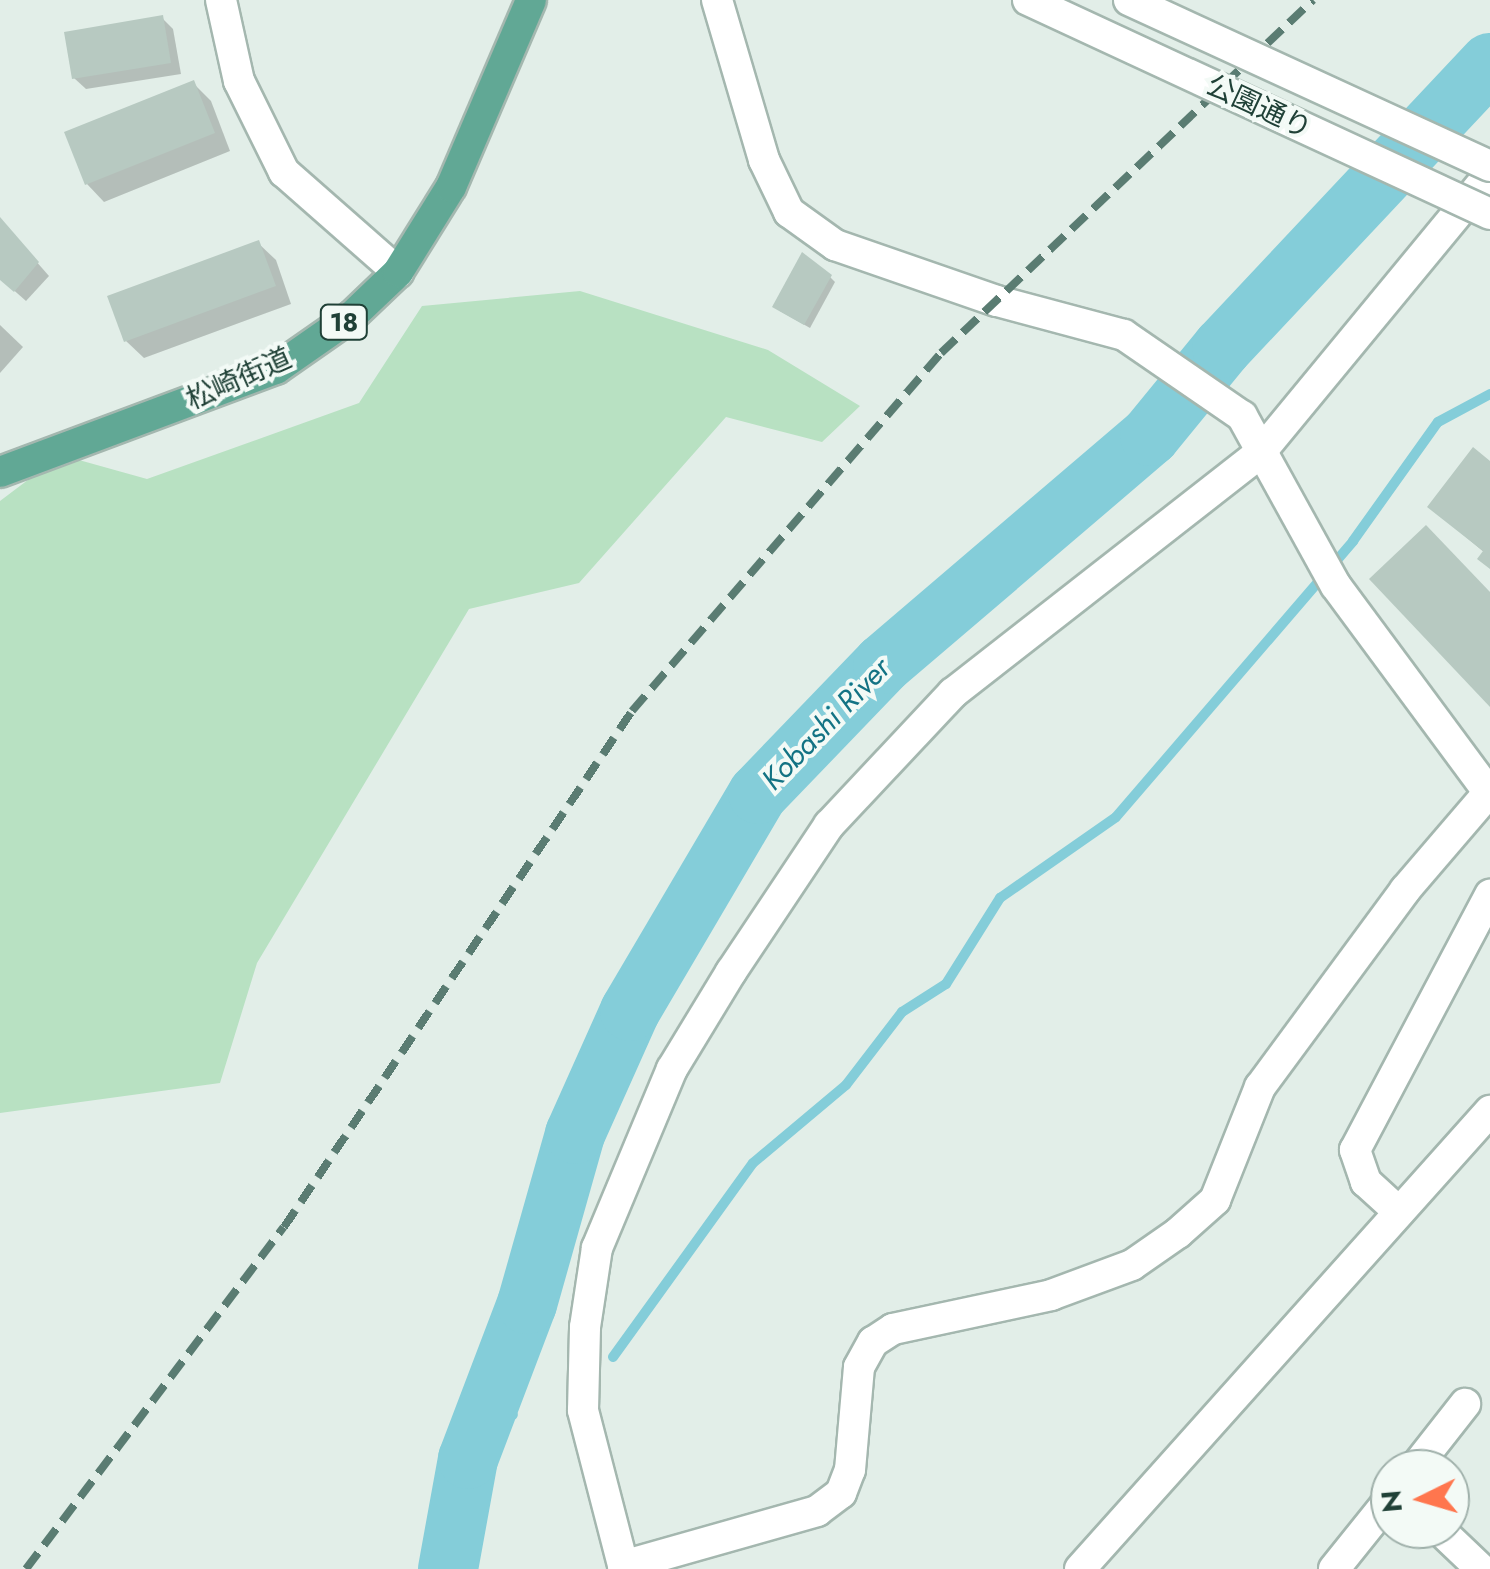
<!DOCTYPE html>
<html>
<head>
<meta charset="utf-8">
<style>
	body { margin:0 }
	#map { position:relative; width:1490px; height:1569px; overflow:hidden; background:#e2eee8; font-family:Jost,"Noto Sans JP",sans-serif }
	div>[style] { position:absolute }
	.green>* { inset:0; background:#b8e1c2 }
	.shadow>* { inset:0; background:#0003 }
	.stream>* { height:10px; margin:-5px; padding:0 5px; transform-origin:5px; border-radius:5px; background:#84cdd9 }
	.river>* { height:60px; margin:-30px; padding:0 30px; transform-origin:30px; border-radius:30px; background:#84cdd9 }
	.building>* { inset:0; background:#b7c9c1 }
	.roads { filter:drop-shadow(2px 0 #a4b7af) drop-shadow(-2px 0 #a4b7af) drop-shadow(0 2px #a4b7af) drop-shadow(0 -2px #a4b7af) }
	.minor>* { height:30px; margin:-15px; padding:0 15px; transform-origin:15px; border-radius:15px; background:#fff }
	.major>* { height:30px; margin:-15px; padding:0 15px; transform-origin:15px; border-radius:15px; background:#61a895 }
	.rail>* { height:8px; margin-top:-4px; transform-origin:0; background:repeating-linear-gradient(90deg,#5a7c72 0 20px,transparent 0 30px) }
	.bridges { filter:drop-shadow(2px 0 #a4b7af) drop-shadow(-2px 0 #a4b7af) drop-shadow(0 2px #a4b7af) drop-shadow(0 -2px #a4b7af) }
	.minor-bridge>* { height:30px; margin:-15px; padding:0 15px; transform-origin:15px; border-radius:15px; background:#fff }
	span { translate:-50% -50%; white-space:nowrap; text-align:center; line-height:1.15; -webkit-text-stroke:8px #f3faf6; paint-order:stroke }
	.shield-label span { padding:2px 8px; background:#f3faf6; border:2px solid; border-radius:8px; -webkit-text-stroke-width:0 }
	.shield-label { font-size:25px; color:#204137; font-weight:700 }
	.street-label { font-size:28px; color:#204137 }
	.water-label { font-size:30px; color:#137384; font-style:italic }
	.north { position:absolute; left:1370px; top:1449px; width:100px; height:100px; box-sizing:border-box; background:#f3faf6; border:2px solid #9fb0aa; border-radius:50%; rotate:265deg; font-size:28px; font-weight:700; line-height:40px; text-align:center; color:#204137 }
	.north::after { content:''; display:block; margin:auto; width:35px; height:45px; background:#ff764e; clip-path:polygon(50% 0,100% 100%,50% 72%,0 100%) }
</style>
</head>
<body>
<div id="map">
	<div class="green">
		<i style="clip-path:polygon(580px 291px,768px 350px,860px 406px,822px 442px,726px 417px,579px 583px,469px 609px,257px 963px,220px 1083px,0 1113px,0 501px,61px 455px,147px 479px,359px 403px,422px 306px)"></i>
	</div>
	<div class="shadow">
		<i style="clip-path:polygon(162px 18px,173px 29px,181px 74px,86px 89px,74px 78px)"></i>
		<i style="clip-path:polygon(193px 83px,211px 101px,230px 151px,104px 202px,87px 184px)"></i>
		<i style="clip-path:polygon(0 220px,49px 276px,26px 301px,0 278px)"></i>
		<i style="clip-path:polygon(258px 243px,276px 260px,291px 304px,144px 358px,126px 341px)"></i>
		<i style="clip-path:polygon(830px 277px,835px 282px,810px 328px,780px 311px)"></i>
		<i style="clip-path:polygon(0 325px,23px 347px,0 373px)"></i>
		<i style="clip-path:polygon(1490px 464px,1490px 568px,1485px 553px,1430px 507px)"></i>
	</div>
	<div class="stream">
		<i style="left:613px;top:1357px;width:239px;rotate:-54.2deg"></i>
		<i style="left:753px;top:1163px;width:121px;rotate:-40deg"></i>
		<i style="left:846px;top:1085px;width:92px;rotate:-52.5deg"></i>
		<i style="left:902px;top:1012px;width:52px;rotate:-32.5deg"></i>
		<i style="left:946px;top:984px;width:102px;rotate:-57.9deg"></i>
		<i style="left:1000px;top:898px;width:141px;rotate:-34.9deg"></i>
		<i style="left:1116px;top:817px;width:364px;rotate:-49.3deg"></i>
		<i style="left:1353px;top:541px;width:146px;rotate:-54.5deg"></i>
		<i style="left:1438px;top:422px;width:59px;rotate:-28.3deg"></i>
		<i style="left:486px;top:1412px;width:27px;rotate:6deg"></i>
	</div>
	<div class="river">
		<i style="left:448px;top:1569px;width:112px;rotate:-79.7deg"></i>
		<i style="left:468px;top:1459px;width:166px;rotate:-69.2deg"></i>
		<i style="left:527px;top:1304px;width:177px;rotate:-74.2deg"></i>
		<i style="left:575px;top:1134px;width:135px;rotate:-65.9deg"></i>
		<i style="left:630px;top:1011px;width:252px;rotate:-59.5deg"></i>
		<i style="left:758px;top:794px;width:180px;rotate:-46.1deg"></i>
		<i style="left:883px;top:664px;width:351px;rotate:-40.5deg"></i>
		<i style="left:1150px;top:436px;width:114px;rotate:-50.7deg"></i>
		<i style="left:1222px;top:348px;width:391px;rotate:-46.8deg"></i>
	</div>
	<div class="building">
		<i style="clip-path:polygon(163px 15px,171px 63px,72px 79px,64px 32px)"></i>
		<i style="clip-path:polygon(194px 80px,215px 133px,85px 185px,64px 132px)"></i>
		<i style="clip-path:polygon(0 217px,39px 262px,14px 292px,0 280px)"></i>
		<i style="clip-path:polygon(259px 240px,276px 286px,124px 342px,107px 296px)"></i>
		<i style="clip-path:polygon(802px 252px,832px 275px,804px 325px,772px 307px)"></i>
		<i style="clip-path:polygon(1473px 447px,1490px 461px,1490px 569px,1477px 559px,1483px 551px,1427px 507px)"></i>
		<i style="clip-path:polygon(1426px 525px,1490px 592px,1490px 707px,1369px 579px)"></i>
	</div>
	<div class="roads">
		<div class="minor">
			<i style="left:221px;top:0;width:83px;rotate:77.5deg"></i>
			<i style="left:239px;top:81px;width:102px;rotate:63.7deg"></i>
			<i style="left:284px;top:172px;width:152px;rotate:41.3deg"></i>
			<i style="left:717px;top:0;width:167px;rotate:73.6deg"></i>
			<i style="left:764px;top:160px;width:58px;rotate:64.3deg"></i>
			<i style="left:789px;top:212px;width:57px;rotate:35.7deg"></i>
			<i style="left:835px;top:245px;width:171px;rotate:19.1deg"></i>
			<i style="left:997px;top:301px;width:131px;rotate:15deg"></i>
			<i style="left:1124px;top:335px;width:143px;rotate:34.5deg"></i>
			<i style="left:1242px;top:416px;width:194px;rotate:61.1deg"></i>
			<i style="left:1336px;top:586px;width:259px;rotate:53.5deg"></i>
			<i style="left:1399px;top:1212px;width:45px;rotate:-137.7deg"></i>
			<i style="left:1366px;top:1182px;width:34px;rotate:-109deg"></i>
			<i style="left:1355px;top:1150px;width:289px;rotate:-62.1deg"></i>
			<i style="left:1414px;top:1469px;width:83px;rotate:-51.9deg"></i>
			<i style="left:1439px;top:1529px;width:58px;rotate:43.6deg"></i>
			<i style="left:623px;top:1566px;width:202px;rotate:-15.8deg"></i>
			<i style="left:817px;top:1511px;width:30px;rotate:-37deg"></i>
			<i style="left:841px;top:1493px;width:25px;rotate:-69deg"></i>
			<i style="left:850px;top:1470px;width:103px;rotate:-85deg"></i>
			<i style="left:859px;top:1367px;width:29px;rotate:-61deg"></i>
			<i style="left:873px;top:1342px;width:24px;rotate:-33deg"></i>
			<i style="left:893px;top:1329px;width:162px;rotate:-12.1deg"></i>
			<i style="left:1051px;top:1295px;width:86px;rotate:-20.3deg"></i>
			<i style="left:1132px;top:1265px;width:56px;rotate:-34.8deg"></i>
			<i style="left:1178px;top:1233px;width:50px;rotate:-41.7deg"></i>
			<i style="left:1215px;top:1200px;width:122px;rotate:-68.3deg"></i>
			<i style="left:1260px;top:1087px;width:245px;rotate:-53.6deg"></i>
			<i style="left:1405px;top:890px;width:130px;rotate:-49.4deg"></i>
			<i style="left:624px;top:1569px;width:164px;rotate:-104.5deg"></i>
			<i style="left:583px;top:1410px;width:83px;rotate:-88.6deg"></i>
			<i style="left:585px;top:1327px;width:80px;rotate:-81.4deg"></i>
			<i style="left:597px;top:1248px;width:194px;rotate:-67.3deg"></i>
			<i style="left:672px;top:1069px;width:114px;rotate:-58.7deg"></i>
			<i style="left:731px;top:972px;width:177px;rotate:-56.3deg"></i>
			<i style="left:829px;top:825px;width:181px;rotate:-46.8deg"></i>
			<i style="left:953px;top:693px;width:390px;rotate:-38deg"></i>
			<i style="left:1260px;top:453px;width:362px;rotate:-50.5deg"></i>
			<i style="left:1080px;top:1569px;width:615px;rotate:-48.17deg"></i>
			<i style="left:1334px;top:1569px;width:90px;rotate:-51.3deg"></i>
		</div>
		<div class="major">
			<i style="left:0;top:472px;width:295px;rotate:-20.5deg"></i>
			<i style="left:276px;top:369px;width:93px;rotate:-34.9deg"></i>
			<i style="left:352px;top:316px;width:64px;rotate:-43.7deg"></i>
			<i style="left:398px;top:272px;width:100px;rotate:-58.1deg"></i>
			<i style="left:451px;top:187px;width:203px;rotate:-66.8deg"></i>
		</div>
	</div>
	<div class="rail">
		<i style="left:26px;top:1569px;width:428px;rotate:-53deg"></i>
		<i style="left:284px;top:1227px;width:622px;rotate:-56deg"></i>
		<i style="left:632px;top:711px;width:473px;rotate:-49.2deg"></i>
		<i style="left:941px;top:353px;width:513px;rotate:-43.5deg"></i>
	</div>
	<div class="bridges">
		<div class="minor-bridge">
			<i style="left:1028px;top:0;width:509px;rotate:24.85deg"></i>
			<i style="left:1129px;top:0;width:397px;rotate:24.7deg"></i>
		</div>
	</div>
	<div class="shield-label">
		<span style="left:344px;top:322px">18</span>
	</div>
	<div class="street-label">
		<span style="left:1259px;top:107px;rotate:25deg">公園通り</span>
		<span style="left:239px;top:379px;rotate:-24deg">松崎街道</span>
	</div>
	<div class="water-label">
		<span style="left:826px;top:724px;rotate:-46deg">Kobashi River</span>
	</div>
	<div class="north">N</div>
</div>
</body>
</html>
